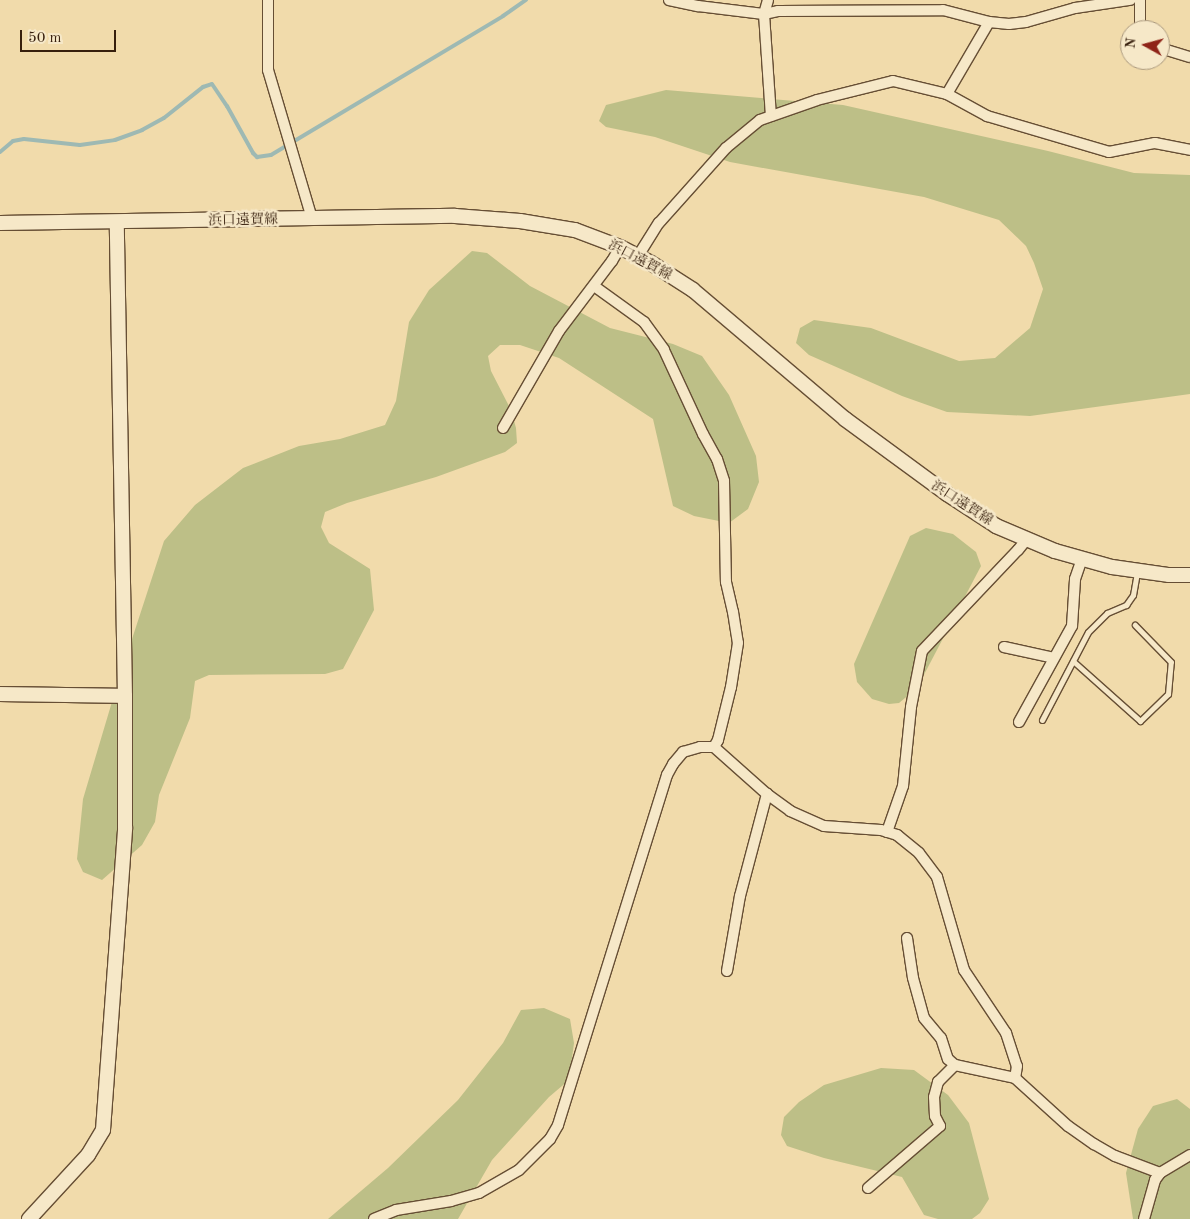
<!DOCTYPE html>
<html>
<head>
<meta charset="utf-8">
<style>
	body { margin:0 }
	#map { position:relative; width:1190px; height:1219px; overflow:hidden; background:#f1dbab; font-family:"Old Standard TT","Noto Serif JP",serif }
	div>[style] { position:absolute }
	.green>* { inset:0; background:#bdbf87 }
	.stream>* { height:4px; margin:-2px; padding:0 2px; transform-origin:2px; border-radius:2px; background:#9eb9b3 }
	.roads { filter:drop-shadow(1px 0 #664e34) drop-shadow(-1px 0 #664e34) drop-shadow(0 1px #664e34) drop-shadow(0 -1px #664e34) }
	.lane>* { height:5px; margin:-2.5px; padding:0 2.5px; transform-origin:2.5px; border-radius:2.5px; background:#f6e8c8 }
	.street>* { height:10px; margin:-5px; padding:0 5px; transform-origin:5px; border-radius:5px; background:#f6e8c8 }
	.secondary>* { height:14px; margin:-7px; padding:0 7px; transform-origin:7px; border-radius:7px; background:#f6e8c8 }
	span { translate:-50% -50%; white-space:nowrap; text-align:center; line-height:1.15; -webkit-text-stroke:5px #f6e8c8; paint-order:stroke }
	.street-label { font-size:14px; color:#371f0d }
	.north { position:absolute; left:1120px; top:20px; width:50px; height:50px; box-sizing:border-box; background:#f6e8c8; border:1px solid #aa987d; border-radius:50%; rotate:277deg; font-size:14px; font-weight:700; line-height:20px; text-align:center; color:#371f0d }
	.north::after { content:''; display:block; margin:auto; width:18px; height:22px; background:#8f2418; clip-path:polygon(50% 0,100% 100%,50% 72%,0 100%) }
	.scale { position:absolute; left:20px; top:30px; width:96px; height:22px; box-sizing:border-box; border:2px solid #371f0d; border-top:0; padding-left:6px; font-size:15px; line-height:18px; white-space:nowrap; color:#371f0d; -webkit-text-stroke:4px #f6e8c8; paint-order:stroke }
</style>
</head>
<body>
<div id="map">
	<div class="green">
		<i style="clip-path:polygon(666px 90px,843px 105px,1048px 151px,1134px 173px,1190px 175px,1190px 394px,1030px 416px,947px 412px,902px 396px,809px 355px,796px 343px,800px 328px,814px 320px,871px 328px,959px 361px,995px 358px,1030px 328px,1043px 289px,1034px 263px,1026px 246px,999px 220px,924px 197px,730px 162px,655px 137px,606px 127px,599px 121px,606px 105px)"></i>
		<i style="clip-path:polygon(472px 251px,487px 253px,530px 286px,610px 328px,673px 344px,702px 356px,729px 395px,756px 456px,759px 482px,748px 509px,729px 523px,694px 516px,673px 506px,653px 419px,559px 358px,520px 345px,500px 345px,488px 356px,491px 371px,511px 410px,516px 428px,517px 443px,505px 452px,436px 477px,347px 503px,325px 512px,321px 527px,329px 543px,370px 569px,374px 610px,343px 669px,325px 674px,209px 675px,195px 681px,190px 718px,159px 795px,155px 822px,142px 845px,102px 880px,83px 872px,77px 859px,83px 799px,117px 685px,164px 541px,195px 505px,243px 468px,299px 446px,340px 439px,385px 425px,396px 401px,409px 322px,429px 290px)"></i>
		<i style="clip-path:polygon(926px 528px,953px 534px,976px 552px,981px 566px,917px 688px,899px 703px,889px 704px,872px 699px,857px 682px,854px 664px,910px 536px)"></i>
		<i style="clip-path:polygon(544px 1008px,570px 1019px,574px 1043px,569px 1080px,549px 1097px,492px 1160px,458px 1219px,328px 1219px,388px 1168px,458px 1100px,503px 1043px,521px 1010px)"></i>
		<i style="clip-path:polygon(881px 1068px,914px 1070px,948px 1095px,969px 1123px,989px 1199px,980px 1213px,972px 1219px,938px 1219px,924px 1215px,902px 1177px,824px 1158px,787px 1146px,781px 1135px,784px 1117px,799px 1102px,824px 1085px)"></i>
		<i style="clip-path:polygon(1177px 1099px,1190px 1109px,1190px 1219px,1133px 1219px,1126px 1173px,1138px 1129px,1153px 1106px)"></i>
	</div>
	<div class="stream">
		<i style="left:0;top:152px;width:17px;rotate:-40deg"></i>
		<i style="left:13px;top:141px;width:11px;rotate:-10deg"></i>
		<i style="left:24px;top:139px;width:56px;rotate:6.1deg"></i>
		<i style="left:80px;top:145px;width:35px;rotate:-8deg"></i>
		<i style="left:115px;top:140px;width:29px;rotate:-20deg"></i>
		<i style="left:142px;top:130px;width:25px;rotate:-29deg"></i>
		<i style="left:164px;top:118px;width:50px;rotate:-38.5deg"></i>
		<i style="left:203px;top:87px;width:9px;rotate:-18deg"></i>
		<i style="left:212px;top:84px;width:27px;rotate:56deg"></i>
		<i style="left:227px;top:106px;width:54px;rotate:61deg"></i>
		<i style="left:253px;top:153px;width:6px;rotate:45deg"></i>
		<i style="left:257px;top:157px;width:14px;rotate:-8deg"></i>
		<i style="left:271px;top:155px;width:270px;rotate:-30.9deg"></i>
		<i style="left:503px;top:16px;width:28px;rotate:-35deg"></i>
	</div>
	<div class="roads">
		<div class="lane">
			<i style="left:1073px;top:661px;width:90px;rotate:41.8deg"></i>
			<i style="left:1140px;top:721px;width:39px;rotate:-44deg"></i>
			<i style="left:1168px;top:694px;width:32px;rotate:-85deg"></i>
			<i style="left:1171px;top:662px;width:52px;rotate:-134.2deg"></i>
			<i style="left:1042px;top:720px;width:99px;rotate:-62.4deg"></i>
			<i style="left:1088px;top:632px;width:27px;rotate:-45deg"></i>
			<i style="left:1107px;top:613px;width:21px;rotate:-23deg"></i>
			<i style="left:1126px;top:605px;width:12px;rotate:-55deg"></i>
			<i style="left:1133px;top:595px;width:23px;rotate:-80deg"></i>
		</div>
		<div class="street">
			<i style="left:268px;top:0;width:70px;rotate:90deg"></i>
			<i style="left:268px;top:70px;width:155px;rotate:73.5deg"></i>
			<i style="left:669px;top:0;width:30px;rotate:12deg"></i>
			<i style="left:698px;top:6px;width:66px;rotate:6.9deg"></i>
			<i style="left:764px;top:14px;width:14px;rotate:-12deg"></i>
			<i style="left:778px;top:11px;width:165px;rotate:-0.3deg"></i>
			<i style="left:943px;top:10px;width:48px;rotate:14.6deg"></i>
			<i style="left:989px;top:22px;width:20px;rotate:6deg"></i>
			<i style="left:1009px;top:24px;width:17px;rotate:-7deg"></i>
			<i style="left:1026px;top:22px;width:51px;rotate:-15.9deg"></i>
			<i style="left:1075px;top:8px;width:56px;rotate:-8.3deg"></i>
			<i style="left:768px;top:0;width:15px;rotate:106deg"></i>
			<i style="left:764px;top:14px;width:102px;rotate:86.1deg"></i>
			<i style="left:1140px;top:0;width:30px;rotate:90deg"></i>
			<i style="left:1160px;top:48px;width:31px;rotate:17deg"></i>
			<i style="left:947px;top:94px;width:83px;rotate:-59.7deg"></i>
			<i style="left:638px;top:256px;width:39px;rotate:-58deg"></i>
			<i style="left:659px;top:223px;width:101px;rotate:-48.2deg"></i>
			<i style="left:726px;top:148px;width:44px;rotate:-39.5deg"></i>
			<i style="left:760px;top:120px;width:60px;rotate:-19.3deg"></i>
			<i style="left:817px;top:100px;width:78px;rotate:-14deg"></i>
			<i style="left:893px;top:81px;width:56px;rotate:13.5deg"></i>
			<i style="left:947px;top:94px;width:46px;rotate:28.8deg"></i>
			<i style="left:987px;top:116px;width:127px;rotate:16.4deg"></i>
			<i style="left:1109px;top:152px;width:47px;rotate:-11.1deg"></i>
			<i style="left:1155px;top:143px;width:36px;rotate:11deg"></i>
			<i style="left:594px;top:286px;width:62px;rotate:35.8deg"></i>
			<i style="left:644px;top:322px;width:34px;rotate:54deg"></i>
			<i style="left:664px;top:350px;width:93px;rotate:65.1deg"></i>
			<i style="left:703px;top:434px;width:29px;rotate:61deg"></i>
			<i style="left:717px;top:459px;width:23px;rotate:72deg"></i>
			<i style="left:724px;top:481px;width:101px;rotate:88.9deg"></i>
			<i style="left:726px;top:582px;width:31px;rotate:77deg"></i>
			<i style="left:733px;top:612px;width:31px;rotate:81deg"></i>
			<i style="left:738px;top:643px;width:45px;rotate:99deg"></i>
			<i style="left:731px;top:687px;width:55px;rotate:103.8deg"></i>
			<i style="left:718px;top:740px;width:8px;rotate:120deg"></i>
			<i style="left:503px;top:428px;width:112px;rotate:-60deg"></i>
			<i style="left:559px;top:331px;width:88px;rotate:-52.9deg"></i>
			<i style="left:612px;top:261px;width:16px;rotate:-60deg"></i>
			<i style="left:1004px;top:647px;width:51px;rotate:12.4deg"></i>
			<i style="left:1019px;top:722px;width:110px;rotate:-61.1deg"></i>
			<i style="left:1072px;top:626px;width:47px;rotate:-86.3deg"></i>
			<i style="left:1075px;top:579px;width:21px;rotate:-71deg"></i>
			<i style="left:887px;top:832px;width:49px;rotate:-70.8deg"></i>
			<i style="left:903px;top:786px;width:79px;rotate:-84.2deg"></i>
			<i style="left:911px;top:707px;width:57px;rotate:-78.9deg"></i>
			<i style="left:922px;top:651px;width:139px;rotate:-46.5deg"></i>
			<i style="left:1018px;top:550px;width:14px;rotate:-51deg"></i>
			<i style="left:907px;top:938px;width:40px;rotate:81.5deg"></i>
			<i style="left:913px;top:978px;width:41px;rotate:74.6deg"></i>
			<i style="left:924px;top:1018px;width:26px;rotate:50deg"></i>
			<i style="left:941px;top:1038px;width:22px;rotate:72deg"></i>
			<i style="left:948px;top:1059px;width:9px;rotate:41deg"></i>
			<i style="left:727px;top:971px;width:76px;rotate:-80.2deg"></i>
			<i style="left:740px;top:896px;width:106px;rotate:-75.2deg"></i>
			<i style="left:868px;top:1188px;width:95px;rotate:-40.7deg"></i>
			<i style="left:940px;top:1126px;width:11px;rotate:-117deg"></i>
			<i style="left:935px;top:1116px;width:19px;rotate:-93deg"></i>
			<i style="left:934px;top:1097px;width:16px;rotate:-75deg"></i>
			<i style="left:938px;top:1082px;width:24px;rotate:-45deg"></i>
			<i style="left:955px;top:1065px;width:61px;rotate:12.2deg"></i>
			<i style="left:374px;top:1219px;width:24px;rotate:-22deg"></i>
			<i style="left:396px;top:1210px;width:56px;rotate:-9.3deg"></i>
			<i style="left:451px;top:1201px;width:29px;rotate:-16deg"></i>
			<i style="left:479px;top:1193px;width:46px;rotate:-29.9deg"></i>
			<i style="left:519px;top:1170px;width:44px;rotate:-45deg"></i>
			<i style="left:550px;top:1139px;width:16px;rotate:-60deg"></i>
			<i style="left:558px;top:1125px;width:367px;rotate:-72.7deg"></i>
			<i style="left:667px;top:775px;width:13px;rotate:-61deg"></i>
			<i style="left:673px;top:764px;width:16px;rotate:-50deg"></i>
			<i style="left:683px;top:752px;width:18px;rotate:-16deg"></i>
			<i style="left:700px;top:747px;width:14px"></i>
			<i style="left:714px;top:747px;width:71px;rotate:41.6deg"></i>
			<i style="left:767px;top:794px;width:29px;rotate:36deg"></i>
			<i style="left:790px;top:811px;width:37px;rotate:24deg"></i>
			<i style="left:824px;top:826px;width:57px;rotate:4deg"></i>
			<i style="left:881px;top:830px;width:17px;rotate:17deg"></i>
			<i style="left:897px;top:835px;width:28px;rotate:39deg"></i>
			<i style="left:919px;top:853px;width:30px;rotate:53deg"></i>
			<i style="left:937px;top:877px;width:97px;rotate:73.8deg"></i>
			<i style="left:964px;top:970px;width:76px;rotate:56.3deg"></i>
			<i style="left:1006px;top:1033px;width:35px;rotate:72deg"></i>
			<i style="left:1017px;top:1066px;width:12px;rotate:99deg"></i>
			<i style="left:1015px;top:1078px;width:72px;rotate:42.2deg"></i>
			<i style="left:1068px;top:1126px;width:32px;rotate:35deg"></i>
			<i style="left:1094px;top:1144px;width:24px;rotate:30deg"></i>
			<i style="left:1115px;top:1156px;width:48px;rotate:20.7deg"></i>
			<i style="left:1144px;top:1219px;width:41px;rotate:-74.2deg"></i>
			<i style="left:1155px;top:1180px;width:9px;rotate:-54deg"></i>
			<i style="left:1160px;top:1173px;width:35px;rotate:-31deg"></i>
		</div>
		<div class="secondary">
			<i style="left:0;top:223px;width:455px;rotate:-0.9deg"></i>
			<i style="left:455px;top:216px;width:65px;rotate:4.4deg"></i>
			<i style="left:520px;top:221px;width:56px;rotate:9.3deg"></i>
			<i style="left:575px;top:230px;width:48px;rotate:20.7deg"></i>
			<i style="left:620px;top:247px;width:35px;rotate:27deg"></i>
			<i style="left:651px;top:263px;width:50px;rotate:32.7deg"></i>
			<i style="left:693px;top:290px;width:199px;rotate:40.3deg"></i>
			<i style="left:845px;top:419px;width:127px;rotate:36.3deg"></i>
			<i style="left:947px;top:494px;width:59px;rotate:33.1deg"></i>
			<i style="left:996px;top:526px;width:64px;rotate:23deg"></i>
			<i style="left:1055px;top:551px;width:59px;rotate:15.7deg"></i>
			<i style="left:1112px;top:567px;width:58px;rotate:8deg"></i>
			<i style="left:1169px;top:575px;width:21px"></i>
			<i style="left:0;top:694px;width:125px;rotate:0.9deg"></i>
			<i style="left:29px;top:1219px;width:87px;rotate:-47.3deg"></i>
			<i style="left:88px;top:1155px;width:29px;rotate:-59deg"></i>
			<i style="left:103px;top:1130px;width:303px;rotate:-85.8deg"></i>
			<i style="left:125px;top:828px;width:132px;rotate:-90deg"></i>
			<i style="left:125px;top:696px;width:474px;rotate:-91deg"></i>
		</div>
	</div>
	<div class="street-label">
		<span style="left:243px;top:220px;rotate:-1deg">浜口遠賀線</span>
		<span style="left:640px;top:260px;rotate:28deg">浜口遠賀線</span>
		<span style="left:962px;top:503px;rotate:33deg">浜口遠賀線</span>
	</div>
	<div class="north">N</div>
	<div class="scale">50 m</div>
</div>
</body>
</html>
